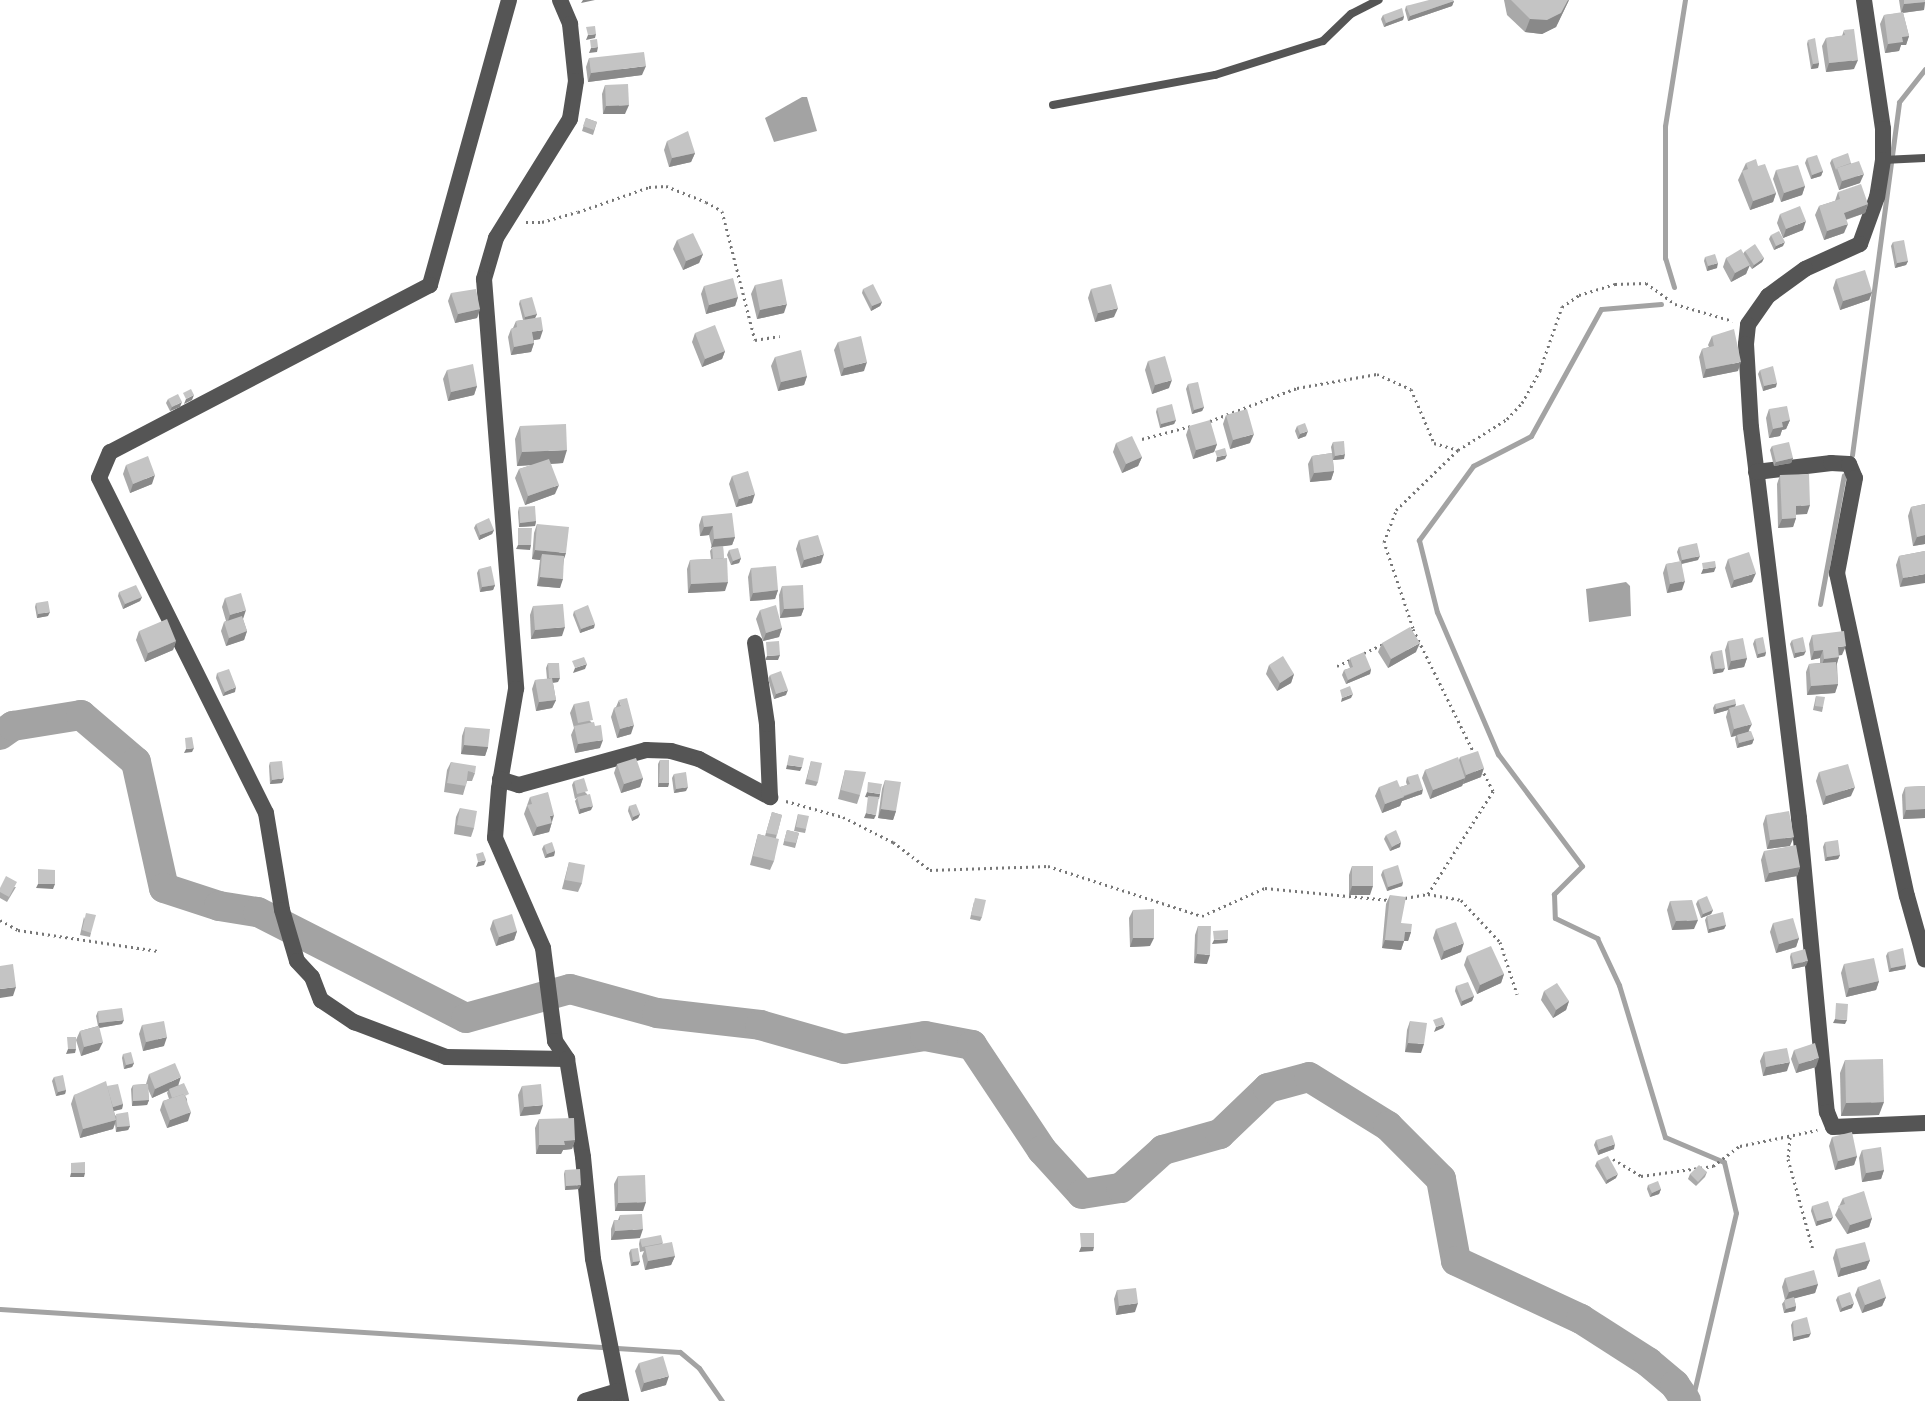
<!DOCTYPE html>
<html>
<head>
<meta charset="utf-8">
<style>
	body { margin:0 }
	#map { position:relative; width:1925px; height:1401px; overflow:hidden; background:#fff; font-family:Manrope,sans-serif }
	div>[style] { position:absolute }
	.water>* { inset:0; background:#a3a3a3 }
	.stream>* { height:5px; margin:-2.5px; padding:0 2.5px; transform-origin:2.5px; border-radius:2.5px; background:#a3a3a3 }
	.river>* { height:30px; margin:-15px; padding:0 15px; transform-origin:15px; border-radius:15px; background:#a3a3a3 }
	.path>* { height:3px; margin-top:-1.5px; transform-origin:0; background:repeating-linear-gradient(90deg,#777 0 2px,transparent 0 6px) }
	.service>* { height:8px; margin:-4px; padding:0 4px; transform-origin:4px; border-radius:4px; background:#555 }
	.minor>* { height:16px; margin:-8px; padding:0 8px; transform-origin:8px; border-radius:8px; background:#555 }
	.wall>* { inset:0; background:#a9a9a9 }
	.shaded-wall>* { inset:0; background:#898989 }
	.building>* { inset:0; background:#c4c4c4 }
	span { translate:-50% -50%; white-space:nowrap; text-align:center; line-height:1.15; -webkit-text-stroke:8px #fff; paint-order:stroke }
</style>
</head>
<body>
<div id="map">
	<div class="water">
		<i style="clip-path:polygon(802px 97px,807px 97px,817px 131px,774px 142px,765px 118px)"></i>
		<i style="clip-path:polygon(1626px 582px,1630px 586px,1631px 616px,1589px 622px,1586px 589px)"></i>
	</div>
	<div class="stream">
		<i style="left:1674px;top:287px;width:30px;rotate:-107deg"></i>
		<i style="left:1665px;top:258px;width:132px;rotate:-90deg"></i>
		<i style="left:1665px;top:126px;width:128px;rotate:-81deg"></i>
		<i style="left:1661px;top:304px;width:60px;rotate:175.2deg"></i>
		<i style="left:1601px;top:309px;width:145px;rotate:118.9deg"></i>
		<i style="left:1531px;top:436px;width:65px;rotate:152.7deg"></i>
		<i style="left:1473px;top:466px;width:92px;rotate:126.1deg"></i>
		<i style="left:1419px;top:540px;width:74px;rotate:76deg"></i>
		<i style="left:1437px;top:612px;width:155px;rotate:66.8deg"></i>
		<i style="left:1498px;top:754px;width:140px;rotate:53.1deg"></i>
		<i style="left:1582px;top:866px;width:40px;rotate:135deg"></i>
		<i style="left:1554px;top:894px;width:24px;rotate:88deg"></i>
		<i style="left:1555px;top:918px;width:47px;rotate:25.5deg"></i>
		<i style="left:1597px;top:938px;width:52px;rotate:64.9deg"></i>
		<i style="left:1619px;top:985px;width:159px;rotate:73.2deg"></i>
		<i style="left:1665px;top:1137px;width:64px;rotate:23deg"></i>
		<i style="left:1724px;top:1162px;width:52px;rotate:76.8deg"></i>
		<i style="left:1736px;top:1213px;width:193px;rotate:103.2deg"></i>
		<i style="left:1852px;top:455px;width:356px;rotate:-82.4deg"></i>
		<i style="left:1899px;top:102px;width:42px;rotate:-51.8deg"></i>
		<i style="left:1820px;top:604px;width:131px;rotate:-79.5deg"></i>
		<i style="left:0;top:1309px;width:681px;rotate:3.62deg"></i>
		<i style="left:680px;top:1352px;width:25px;rotate:40deg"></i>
		<i style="left:699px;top:1368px;width:40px;rotate:55.1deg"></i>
	</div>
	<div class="river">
		<i style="left:0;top:735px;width:16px;rotate:-35deg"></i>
		<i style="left:13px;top:726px;width:69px;rotate:-9.2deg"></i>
		<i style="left:81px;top:715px;width:72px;rotate:40.5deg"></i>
		<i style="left:136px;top:762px;width:129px;rotate:77.5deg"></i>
		<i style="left:164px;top:888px;width:58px;rotate:18.1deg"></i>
		<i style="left:219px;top:906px;width:39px;rotate:9deg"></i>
		<i style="left:258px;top:912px;width:233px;rotate:27deg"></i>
		<i style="left:466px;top:1018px;width:108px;rotate:-15.6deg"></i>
		<i style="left:570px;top:989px;width:90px;rotate:15.4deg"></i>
		<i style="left:657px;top:1013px;width:104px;rotate:6.6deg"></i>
		<i style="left:760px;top:1025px;width:87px;rotate:15.9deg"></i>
		<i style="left:844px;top:1049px;width:82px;rotate:-9.1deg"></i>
		<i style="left:925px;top:1036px;width:48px;rotate:10.8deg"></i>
		<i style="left:972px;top:1045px;width:126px;rotate:56.3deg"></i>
		<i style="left:1042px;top:1150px;width:59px;rotate:47.7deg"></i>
		<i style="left:1082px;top:1194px;width:39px;rotate:-9deg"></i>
		<i style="left:1121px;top:1188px;width:57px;rotate:-42.1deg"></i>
		<i style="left:1163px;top:1150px;width:59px;rotate:-15.7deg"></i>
		<i style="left:1220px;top:1134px;width:66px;rotate:-43.8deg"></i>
		<i style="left:1268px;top:1088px;width:42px;rotate:-15deg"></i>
		<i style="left:1309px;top:1077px;width:93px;rotate:31.8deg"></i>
		<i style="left:1388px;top:1126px;width:75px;rotate:45deg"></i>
		<i style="left:1441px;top:1179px;width:83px;rotate:79.6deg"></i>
		<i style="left:1456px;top:1261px;width:138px;rotate:24.9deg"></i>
		<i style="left:1581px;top:1319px;width:80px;rotate:32.7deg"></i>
		<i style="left:1648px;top:1362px;width:35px;rotate:40deg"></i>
		<i style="left:1675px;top:1385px;width:19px;rotate:55deg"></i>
	</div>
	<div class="path">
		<i style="left:526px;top:222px;width:16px"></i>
		<i style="left:542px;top:222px;width:37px;rotate:-16deg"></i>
		<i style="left:578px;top:212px;width:75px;rotate:-19.4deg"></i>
		<i style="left:649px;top:187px;width:17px;rotate:-3deg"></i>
		<i style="left:666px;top:186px;width:43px;rotate:21.8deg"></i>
		<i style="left:706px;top:202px;width:18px;rotate:29deg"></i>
		<i style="left:722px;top:211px;width:133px;rotate:75.7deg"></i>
		<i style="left:755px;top:340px;width:25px;rotate:-9deg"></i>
		<i style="left:1210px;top:421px;width:93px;rotate:-20.8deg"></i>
		<i style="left:1297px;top:388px;width:81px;rotate:-9.9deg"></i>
		<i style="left:1377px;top:374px;width:37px;rotate:24deg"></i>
		<i style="left:1411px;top:389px;width:59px;rotate:66.9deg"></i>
		<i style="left:1434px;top:443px;width:25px;rotate:16deg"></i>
		<i style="left:1142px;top:439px;width:51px;rotate:-14.9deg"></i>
		<i style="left:1413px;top:628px;width:91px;rotate:-108.6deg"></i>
		<i style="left:1384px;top:542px;width:34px;rotate:-69deg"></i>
		<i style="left:1396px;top:510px;width:86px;rotate:-44.1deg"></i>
		<i style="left:1458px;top:450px;width:58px;rotate:-32.3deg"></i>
		<i style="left:1507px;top:419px;width:22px;rotate:-47deg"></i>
		<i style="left:1522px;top:403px;width:38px;rotate:-61deg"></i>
		<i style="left:1540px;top:370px;width:67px;rotate:-70.8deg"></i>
		<i style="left:1562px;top:307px;width:21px;rotate:-35deg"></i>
		<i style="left:1579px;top:295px;width:38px;rotate:-17deg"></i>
		<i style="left:1615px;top:284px;width:31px;rotate:-2deg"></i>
		<i style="left:1646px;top:283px;width:36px;rotate:36deg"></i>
		<i style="left:1675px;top:304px;width:60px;rotate:16.3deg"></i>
		<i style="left:1413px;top:629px;width:138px;rotate:63.8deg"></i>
		<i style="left:1364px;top:653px;width:21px;rotate:-25deg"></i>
		<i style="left:1337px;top:666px;width:14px;rotate:-25deg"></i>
		<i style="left:786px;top:801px;width:59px;rotate:15.7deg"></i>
		<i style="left:843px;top:817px;width:56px;rotate:26.6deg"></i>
		<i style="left:893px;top:842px;width:46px;rotate:37.1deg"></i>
		<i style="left:930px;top:870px;width:118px;rotate:-1.9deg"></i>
		<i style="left:1048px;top:866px;width:162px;rotate:18deg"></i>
		<i style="left:1202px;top:916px;width:69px;rotate:-24deg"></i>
		<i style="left:1265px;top:888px;width:125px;rotate:5.5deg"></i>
		<i style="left:1428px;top:894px;width:34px;rotate:10deg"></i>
		<i style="left:1461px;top:900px;width:57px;rotate:47.1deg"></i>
		<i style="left:1500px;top:942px;width:55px;rotate:71.9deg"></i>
		<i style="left:1405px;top:898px;width:23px;rotate:-10deg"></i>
		<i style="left:1428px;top:894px;width:122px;rotate:-57.7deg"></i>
		<i style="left:1493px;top:791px;width:22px;rotate:-117deg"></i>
		<i style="left:0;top:920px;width:21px;rotate:29deg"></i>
		<i style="left:18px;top:930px;width:142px;rotate:8.5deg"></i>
		<i style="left:1790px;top:1137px;width:22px;rotate:95deg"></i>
		<i style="left:1788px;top:1159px;width:94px;rotate:74.6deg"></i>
		<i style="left:1613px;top:1159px;width:33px;rotate:31deg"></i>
		<i style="left:1641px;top:1176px;width:73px;rotate:-7.9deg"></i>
		<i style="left:1713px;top:1166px;width:34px;rotate:-37deg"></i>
		<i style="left:1740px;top:1146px;width:79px;rotate:-11.7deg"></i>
	</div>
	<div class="service">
		<i style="left:1053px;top:105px;width:165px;rotate:-10.5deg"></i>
		<i style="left:1215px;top:75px;width:113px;rotate:-17.5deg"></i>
		<i style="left:1323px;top:41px;width:39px;rotate:-44deg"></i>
		<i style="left:1351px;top:14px;width:31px;rotate:-27deg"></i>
		<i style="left:1883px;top:160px;width:42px;rotate:-2.7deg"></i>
	</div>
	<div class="minor">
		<i style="left:509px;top:0;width:296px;rotate:105.5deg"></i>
		<i style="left:430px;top:285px;width:361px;rotate:152.4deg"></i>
		<i style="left:110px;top:452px;width:28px;rotate:113deg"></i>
		<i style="left:99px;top:478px;width:374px;rotate:63.5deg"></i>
		<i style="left:266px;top:813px;width:98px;rotate:80.6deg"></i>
		<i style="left:282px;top:910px;width:53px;rotate:73.6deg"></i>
		<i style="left:297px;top:961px;width:22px;rotate:47deg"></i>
		<i style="left:312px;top:977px;width:25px;rotate:69deg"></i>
		<i style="left:321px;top:1000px;width:40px;rotate:34deg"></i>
		<i style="left:354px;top:1022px;width:98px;rotate:20.8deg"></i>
		<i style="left:446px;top:1057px;width:121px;rotate:0.9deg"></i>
		<i style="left:560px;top:0;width:26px;rotate:67deg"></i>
		<i style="left:570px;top:24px;width:57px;rotate:84deg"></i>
		<i style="left:576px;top:81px;width:38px;rotate:99deg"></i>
		<i style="left:570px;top:119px;width:140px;rotate:121.9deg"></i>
		<i style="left:496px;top:238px;width:43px;rotate:106.3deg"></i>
		<i style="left:484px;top:279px;width:411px;rotate:85.5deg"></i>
		<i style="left:516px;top:689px;width:100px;rotate:99.7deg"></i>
		<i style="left:499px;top:788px;width:50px;rotate:94.6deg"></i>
		<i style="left:495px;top:838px;width:120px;rotate:66.4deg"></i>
		<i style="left:543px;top:948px;width:94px;rotate:82.6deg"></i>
		<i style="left:555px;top:1041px;width:22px;rotate:56deg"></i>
		<i style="left:567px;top:1059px;width:99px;rotate:80.7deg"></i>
		<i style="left:583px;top:1157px;width:102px;rotate:84.4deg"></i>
		<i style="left:593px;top:1259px;width:145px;rotate:78.8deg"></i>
		<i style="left:1864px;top:0;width:130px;rotate:81.6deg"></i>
		<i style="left:1883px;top:129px;width:31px;rotate:90deg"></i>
		<i style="left:1883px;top:160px;width:37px;rotate:99deg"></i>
		<i style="left:1877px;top:197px;width:50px;rotate:109.9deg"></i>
		<i style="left:1860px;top:244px;width:60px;rotate:155.6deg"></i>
		<i style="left:1805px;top:269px;width:46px;rotate:143.9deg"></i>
		<i style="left:1768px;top:296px;width:35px;rotate:125deg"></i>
		<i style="left:1748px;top:325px;width:19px;rotate:96deg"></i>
		<i style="left:1746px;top:344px;width:83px;rotate:86.6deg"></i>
		<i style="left:1751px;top:427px;width:394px;rotate:83deg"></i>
		<i style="left:1799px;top:818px;width:295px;rotate:84.6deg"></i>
		<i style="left:1827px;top:1112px;width:16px;rotate:68deg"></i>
		<i style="left:1833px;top:1127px;width:92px;rotate:-2.5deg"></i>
		<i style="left:1756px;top:472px;width:76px;rotate:-6.8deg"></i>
		<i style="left:1831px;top:463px;width:18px;rotate:3deg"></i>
		<i style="left:1849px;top:464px;width:15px;rotate:67deg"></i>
		<i style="left:1855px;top:478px;width:97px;rotate:100.7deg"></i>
		<i style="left:1837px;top:573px;width:330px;rotate:77.8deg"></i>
		<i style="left:1907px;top:896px;width:66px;rotate:74.3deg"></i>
		<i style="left:500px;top:779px;width:20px;rotate:18deg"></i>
		<i style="left:519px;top:785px;width:132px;rotate:-15.4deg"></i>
		<i style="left:646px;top:750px;width:25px;rotate:2deg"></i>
		<i style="left:671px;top:751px;width:29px;rotate:16deg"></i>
		<i style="left:699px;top:759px;width:81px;rotate:28.2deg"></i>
		<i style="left:770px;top:797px;width:73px;rotate:-92.4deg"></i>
		<i style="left:767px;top:724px;width:82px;rotate:-98.4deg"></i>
		<i style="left:585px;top:1401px;width:34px;rotate:-17deg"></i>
	</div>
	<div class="wall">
		<i style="clip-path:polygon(1504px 0,1569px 0,1556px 27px,1542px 34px,1525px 32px,1507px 15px)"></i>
		<i style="clip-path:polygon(1899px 0,1925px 0,1924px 10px,1903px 13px,1909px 36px,1906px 45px,1901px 45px,1899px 51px,1885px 53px,1880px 24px,1884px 15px,1901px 13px)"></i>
		<i style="clip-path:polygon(1454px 1px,1452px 6px,1408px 21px,1405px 10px,1406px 6px)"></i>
		<i style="clip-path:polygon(1383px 15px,1404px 16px,1403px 20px,1384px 27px,1381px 19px)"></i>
		<i style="clip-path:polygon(1844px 30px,1854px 69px,1826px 72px,1822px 46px,1826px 38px,1842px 36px)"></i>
		<i style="clip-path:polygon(1808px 40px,1819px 63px,1818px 68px,1811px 69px,1807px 44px)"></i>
		<i style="clip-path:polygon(589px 58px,642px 75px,588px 82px,586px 67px)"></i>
		<i style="clip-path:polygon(605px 85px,625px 114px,603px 114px,602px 94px)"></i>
		<i style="clip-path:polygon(586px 118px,597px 122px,593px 135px,582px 131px)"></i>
		<i style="clip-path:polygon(667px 141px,695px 153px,691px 162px,669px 167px,664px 150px)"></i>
		<i style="clip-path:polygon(1807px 158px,1823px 171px,1821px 176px,1811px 179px,1805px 163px)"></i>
		<i style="clip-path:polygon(1832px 159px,1851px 163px,1860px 183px,1839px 190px,1830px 163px)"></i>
		<i style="clip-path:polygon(1746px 163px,1758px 166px,1776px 193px,1773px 202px,1750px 210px,1738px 180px)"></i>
		<i style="clip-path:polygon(1776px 170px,1805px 186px,1802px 195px,1781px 202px,1773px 179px)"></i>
		<i style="clip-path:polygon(1838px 192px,1868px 204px,1865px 213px,1846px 220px,1844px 233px,1824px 240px,1815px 215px,1819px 206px,1835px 201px)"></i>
		<i style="clip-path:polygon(1780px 214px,1803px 230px,1783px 238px,1777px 223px)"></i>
		<i style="clip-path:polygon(1771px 235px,1783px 246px,1774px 250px,1769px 239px)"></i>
		<i style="clip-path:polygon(677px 240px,703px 254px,699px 263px,683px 270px,673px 249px)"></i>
		<i style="clip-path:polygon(1893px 242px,1908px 261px,1906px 265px,1895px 268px,1891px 246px)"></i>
		<i style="clip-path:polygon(1745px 251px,1764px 258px,1762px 262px,1752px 269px,1749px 265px,1746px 274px,1731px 282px,1723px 267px,1726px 258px,1743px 254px)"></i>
		<i style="clip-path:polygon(1705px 257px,1717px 268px,1707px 271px,1704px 261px)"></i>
		<i style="clip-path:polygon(1836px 279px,1872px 292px,1869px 300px,1840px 310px,1833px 288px)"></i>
		<i style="clip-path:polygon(755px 285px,784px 313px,757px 319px,751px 294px)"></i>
		<i style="clip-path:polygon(704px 286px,738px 297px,735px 306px,706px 314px,701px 294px)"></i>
		<i style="clip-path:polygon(863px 289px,882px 302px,880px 306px,871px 311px,862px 293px)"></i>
		<i style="clip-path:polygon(1091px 289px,1114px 317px,1095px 322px,1088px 298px)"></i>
		<i style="clip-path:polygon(451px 293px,480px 309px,477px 318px,455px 323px,448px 301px)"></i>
		<i style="clip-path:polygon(520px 300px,537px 314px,535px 318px,540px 339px,534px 340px,534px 343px,531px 352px,511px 355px,508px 337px,511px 329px,513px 328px,516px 321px,523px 320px,519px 304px)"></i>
		<i style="clip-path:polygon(695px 333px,725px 351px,722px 359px,702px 367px,692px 342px)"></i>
		<i style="clip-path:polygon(1712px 336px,1738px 371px,1703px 378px,1699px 357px,1702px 349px,1709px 347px,1708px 345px)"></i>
		<i style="clip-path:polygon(838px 342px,864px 371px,841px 376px,834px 350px)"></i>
		<i style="clip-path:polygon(775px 357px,807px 376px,804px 385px,778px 391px,771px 366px)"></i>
		<i style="clip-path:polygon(1148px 361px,1169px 388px,1152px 394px,1145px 370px)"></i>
		<i style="clip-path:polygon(447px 370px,477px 386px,474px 395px,448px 401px,443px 379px)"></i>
		<i style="clip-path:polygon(1760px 370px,1776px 387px,1763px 391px,1758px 374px)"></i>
		<i style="clip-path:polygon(1188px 384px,1204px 407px,1202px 411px,1192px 414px,1186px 389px)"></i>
		<i style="clip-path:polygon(168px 399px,180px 407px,170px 411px,166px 403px)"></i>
		<i style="clip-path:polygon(1157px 408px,1176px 420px,1174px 424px,1160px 428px,1156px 412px)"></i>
		<i style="clip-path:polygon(1769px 409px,1790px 420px,1786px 429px,1782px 430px,1780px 436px,1769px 438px,1766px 418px)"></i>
		<i style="clip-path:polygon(1226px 415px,1250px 443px,1230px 449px,1223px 424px)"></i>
		<i style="clip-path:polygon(520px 426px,563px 463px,551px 464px,555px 494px,525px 505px,515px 478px,519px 469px,532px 465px,517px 466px,515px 439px)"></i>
		<i style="clip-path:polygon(1189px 426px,1217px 444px,1214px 452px,1193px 459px,1186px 435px)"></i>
		<i style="clip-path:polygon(1297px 426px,1306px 436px,1298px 439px,1295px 431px)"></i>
		<i style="clip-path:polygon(1333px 442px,1344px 459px,1333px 460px,1334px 471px,1331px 480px,1310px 482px,1308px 464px,1312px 456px,1332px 453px,1331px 447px)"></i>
		<i style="clip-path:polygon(1116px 443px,1142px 457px,1138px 466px,1122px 473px,1113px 452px)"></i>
		<i style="clip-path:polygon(1772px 446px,1793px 458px,1791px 463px,1774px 466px,1770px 450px)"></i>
		<i style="clip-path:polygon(126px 465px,152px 484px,130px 493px,123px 474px)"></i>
		<i style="clip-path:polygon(1780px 475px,1807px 514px,1796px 514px,1796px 518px,1793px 527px,1778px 528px,1777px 484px)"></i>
		<i style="clip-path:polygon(732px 476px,752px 503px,736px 507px,729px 484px)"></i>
		<i style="clip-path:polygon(1925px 504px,1925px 544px,1913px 546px,1908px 516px,1911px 507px)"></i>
		<i style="clip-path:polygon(519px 507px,536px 521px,535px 526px,519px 527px,518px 512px)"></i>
		<i style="clip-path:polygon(702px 516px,735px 537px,732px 545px,723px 546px,725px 591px,688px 593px,687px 569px,690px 560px,711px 559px,710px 551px,712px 548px,709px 535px,700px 536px,699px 525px)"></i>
		<i style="clip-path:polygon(476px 524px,494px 530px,492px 534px,479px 540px,474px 528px)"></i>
		<i style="clip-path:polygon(537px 524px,564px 559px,560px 588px,537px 586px,540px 560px,532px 559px,534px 533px)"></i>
		<i style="clip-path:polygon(799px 540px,821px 563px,801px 568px,796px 549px)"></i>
		<i style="clip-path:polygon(1679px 547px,1698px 560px,1682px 564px,1682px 590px,1667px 593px,1663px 573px,1666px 564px,1680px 562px,1677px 552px)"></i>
		<i style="clip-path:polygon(729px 550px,741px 558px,739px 563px,731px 565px,727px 555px)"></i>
		<i style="clip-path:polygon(1925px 551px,1900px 587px,1896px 565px,1899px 556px)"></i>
		<i style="clip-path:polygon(1728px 559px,1752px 582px,1731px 588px,1725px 568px)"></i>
		<i style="clip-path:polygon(751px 568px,778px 590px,775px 599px,750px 601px,748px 577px)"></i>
		<i style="clip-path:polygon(479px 569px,495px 585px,493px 590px,480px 592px,477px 573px)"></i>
		<i style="clip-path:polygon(782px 586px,804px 608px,801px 616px,780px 618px,779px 595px)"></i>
		<i style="clip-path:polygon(119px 592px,142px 597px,140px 601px,123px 609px,118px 596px)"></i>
		<i style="clip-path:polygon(225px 598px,243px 619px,247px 631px,244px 640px,226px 646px,221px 631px,224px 622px,226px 621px,222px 607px)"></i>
		<i style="clip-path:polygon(36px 603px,48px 616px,37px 618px,35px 607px)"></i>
		<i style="clip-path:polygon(533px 606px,562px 636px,531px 639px,530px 615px)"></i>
		<i style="clip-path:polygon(760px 610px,782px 628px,779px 637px,763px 641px,756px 619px)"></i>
		<i style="clip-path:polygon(574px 611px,594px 628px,580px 633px,573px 615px)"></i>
		<i style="clip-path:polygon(139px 631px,176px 641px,173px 650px,145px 662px,136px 640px)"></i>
		<i style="clip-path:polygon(1812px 635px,1842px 655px,1839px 655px,1837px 664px,1838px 684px,1835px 693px,1807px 695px,1806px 672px,1809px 664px,1820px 663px,1820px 658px,1811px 660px,1809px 644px)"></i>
		<i style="clip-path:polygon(1755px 639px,1766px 652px,1765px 656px,1757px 658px,1753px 644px)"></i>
		<i style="clip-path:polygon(1792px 640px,1804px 655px,1794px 658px,1790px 644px)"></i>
		<i style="clip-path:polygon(1728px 641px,1747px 658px,1744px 667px,1728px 670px,1725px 650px)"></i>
		<i style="clip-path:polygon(1382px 643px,1416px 652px,1388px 668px,1378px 652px)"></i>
		<i style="clip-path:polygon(1712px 652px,1723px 672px,1713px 674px,1710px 657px)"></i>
		<i style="clip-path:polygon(1350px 658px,1371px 669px,1370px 674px,1346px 684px,1342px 675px,1344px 670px,1350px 668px,1348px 663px)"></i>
		<i style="clip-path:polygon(548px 663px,558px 682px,553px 683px,556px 700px,552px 708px,536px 711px,532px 689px,535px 680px,547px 679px,546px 668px)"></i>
		<i style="clip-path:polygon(1269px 665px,1294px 674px,1291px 683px,1277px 691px,1266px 674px)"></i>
		<i style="clip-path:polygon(217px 673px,235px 692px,223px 696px,216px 678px)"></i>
		<i style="clip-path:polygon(770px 675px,786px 695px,774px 699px,768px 679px)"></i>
		<i style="clip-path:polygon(1816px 696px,1823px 707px,1822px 712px,1813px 710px)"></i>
		<i style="clip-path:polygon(619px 700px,631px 734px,617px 738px,611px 717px,614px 708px,616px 707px)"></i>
		<i style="clip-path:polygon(574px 704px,592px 723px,600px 748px,575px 753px,571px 735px,574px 728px,570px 713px)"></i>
		<i style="clip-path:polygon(1715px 704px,1736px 704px,1735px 706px,1754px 739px,1752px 744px,1737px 748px,1735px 739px,1736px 736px,1731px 737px,1726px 717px,1728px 710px,1714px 714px,1713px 708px)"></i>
		<i style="clip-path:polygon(465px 727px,488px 747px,485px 756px,461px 754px,462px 736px)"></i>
		<i style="clip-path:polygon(1460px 757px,1481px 777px,1463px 784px,1462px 786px,1430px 799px,1422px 778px,1425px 770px,1459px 760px)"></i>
		<i style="clip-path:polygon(660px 760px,669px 783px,668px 787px,658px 787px,658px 764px)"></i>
		<i style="clip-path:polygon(811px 761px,818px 782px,816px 786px,805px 784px)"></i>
		<i style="clip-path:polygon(270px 762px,282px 783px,270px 784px,269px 766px)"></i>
		<i style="clip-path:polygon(451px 762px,475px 773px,472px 781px,467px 781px,463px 795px,444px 792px,447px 770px)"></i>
		<i style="clip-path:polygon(617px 764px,643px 778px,640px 787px,621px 793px,614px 773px)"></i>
		<i style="clip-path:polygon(845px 770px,860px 795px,857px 804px,838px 799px)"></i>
		<i style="clip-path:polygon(1819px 772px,1851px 796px,1823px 805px,1816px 781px)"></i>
		<i style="clip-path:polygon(674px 774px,686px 791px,674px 793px,672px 778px)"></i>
		<i style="clip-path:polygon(1407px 777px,1422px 794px,1402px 801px,1400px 806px,1382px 813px,1375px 796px,1379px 787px,1400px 787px,1407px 785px,1406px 782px)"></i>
		<i style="clip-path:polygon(885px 780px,896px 811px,893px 820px,878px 818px,882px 789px)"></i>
		<i style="clip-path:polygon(574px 781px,587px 794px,591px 810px,579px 814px,575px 801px,577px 798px,575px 799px,572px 785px)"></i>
		<i style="clip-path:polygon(1925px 786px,1925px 818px,1903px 819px,1902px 795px,1905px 787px)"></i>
		<i style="clip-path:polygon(530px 797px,552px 822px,549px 832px,533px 836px,524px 814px)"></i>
		<i style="clip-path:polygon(629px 806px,640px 814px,638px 818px,632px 821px,628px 811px)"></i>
		<i style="clip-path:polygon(460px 808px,474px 828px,471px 837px,454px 834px,456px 817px)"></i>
		<i style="clip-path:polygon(772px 812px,782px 815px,776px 838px,774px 861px,770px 870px,750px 865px,758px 834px,765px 836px)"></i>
		<i style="clip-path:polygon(798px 814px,806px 829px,805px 833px,794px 831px)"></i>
		<i style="clip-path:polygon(1766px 815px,1790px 846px,1767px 849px,1763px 824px)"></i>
		<i style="clip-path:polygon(787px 830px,799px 833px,795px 848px,783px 845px)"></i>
		<i style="clip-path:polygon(1386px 835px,1400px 847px,1390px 851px,1384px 839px)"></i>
		<i style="clip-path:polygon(1825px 842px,1840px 855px,1838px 859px,1825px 861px,1823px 847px)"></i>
		<i style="clip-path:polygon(544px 845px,555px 851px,554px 856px,545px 858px,542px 849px)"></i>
		<i style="clip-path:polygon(1764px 851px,1800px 867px,1797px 876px,1765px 882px,1761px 860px)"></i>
		<i style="clip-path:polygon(569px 862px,582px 883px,578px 892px,562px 889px)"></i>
		<i style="clip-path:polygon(1352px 866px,1370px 895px,1349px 895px,1349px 875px)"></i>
		<i style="clip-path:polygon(1383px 870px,1403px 882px,1402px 886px,1387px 891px,1381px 875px)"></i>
		<i style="clip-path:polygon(16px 887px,7px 902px,0 898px,0 888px)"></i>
		<i style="clip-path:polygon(1390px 895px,1401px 923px,1411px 932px,1408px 941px,1404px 941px,1401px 950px,1382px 948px,1386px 904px)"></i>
		<i style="clip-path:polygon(1698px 900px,1713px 910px,1711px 914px,1701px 918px,1696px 904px)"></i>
		<i style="clip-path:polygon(1670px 901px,1694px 929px,1672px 930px,1667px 910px)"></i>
		<i style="clip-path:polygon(974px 902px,982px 917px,980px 921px,970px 919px)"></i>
		<i style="clip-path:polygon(1133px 910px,1150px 946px,1130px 947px,1129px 918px)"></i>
		<i style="clip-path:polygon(1707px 916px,1726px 925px,1724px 929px,1708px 933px,1705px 920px)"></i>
		<i style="clip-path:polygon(84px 917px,91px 933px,90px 937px,80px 935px)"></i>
		<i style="clip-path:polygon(493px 920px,517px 931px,514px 940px,496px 946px,490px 929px)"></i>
		<i style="clip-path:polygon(1773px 923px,1799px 938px,1796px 947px,1776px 953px,1770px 932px)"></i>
		<i style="clip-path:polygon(1198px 926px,1207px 964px,1194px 963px,1195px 935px)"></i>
		<i style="clip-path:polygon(1436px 929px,1461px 952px,1441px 960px,1433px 938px)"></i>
		<i style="clip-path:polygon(1888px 952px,1906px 965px,1905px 969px,1889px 972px,1886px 956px)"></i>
		<i style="clip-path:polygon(1791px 953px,1806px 966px,1792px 969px,1790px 957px)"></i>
		<i style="clip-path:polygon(1467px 956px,1504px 974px,1501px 983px,1477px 994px,1464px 965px)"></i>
		<i style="clip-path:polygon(1844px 964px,1879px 981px,1876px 990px,1846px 997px,1841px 973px)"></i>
		<i style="clip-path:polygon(1456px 986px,1474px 996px,1472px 1001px,1461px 1006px,1455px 991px)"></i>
		<i style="clip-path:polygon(1544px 991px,1569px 1001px,1566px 1010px,1553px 1018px,1541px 1000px)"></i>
		<i style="clip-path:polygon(98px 1011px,122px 1024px,99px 1028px,99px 1050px,81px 1056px,76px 1040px,80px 1031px,98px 1026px,96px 1016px)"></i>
		<i style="clip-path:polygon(1410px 1021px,1421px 1053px,1405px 1052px,1407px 1030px)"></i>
		<i style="clip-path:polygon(142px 1025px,164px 1046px,143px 1051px,139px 1034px)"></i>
		<i style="clip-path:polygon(1794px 1050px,1816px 1067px,1796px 1073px,1791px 1059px)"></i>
		<i style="clip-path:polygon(1764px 1052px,1787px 1071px,1763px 1076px,1760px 1061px)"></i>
		<i style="clip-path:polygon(123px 1054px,134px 1063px,132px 1067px,124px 1069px,122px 1058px)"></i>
		<i style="clip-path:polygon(1845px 1060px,1879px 1115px,1841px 1116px,1840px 1073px)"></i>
		<i style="clip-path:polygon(149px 1074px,179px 1085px,187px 1099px,188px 1121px,167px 1128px,160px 1110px,163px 1101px,169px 1099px,167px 1093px,168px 1091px,152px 1098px,148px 1089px,149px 1100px,147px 1105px,132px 1106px,131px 1089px,133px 1085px,146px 1084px)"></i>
		<i style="clip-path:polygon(54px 1077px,66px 1090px,65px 1094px,56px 1096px,52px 1081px)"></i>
		<i style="clip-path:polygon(107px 1086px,123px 1104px,122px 1109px,114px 1111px,115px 1115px,130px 1126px,128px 1130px,116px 1132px,115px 1124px,113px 1129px,80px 1138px,71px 1104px,74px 1095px)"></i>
		<i style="clip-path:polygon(522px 1086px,540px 1114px,520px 1116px,518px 1095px)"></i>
		<i style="clip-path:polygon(539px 1119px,575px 1140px,572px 1149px,563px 1150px,561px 1154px,536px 1154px,535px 1128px)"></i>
		<i style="clip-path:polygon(1832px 1137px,1857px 1156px,1854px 1165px,1835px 1170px,1829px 1146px)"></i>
		<i style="clip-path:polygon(1596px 1140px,1614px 1149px,1598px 1155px,1594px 1145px)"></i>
		<i style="clip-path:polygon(1862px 1150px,1884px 1170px,1881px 1179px,1862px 1182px,1859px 1158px)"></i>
		<i style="clip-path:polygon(1597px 1161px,1616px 1178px,1606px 1184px,1595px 1166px)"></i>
		<i style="clip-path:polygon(565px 1170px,579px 1189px,565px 1190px,564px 1174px)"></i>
		<i style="clip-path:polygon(1707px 1172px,1705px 1177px,1696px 1186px,1688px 1179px,1690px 1174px)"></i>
		<i style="clip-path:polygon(618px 1176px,643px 1211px,615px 1211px,614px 1184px)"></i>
		<i style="clip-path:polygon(1648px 1185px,1661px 1189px,1659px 1194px,1650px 1197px,1647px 1189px)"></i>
		<i style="clip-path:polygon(1843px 1198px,1872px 1218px,1869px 1227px,1847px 1234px,1835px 1215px)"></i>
		<i style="clip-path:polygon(1812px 1206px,1831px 1221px,1816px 1226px,1811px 1211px)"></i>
		<i style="clip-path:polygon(620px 1215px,640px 1238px,611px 1240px,611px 1229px,614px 1220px,618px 1220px)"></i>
		<i style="clip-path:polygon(640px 1239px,662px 1243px,675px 1256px,671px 1265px,645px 1270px,642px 1256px,644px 1251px,640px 1252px,639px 1244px)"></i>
		<i style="clip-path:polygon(631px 1249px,640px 1261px,638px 1265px,631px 1266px,629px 1253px)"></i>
		<i style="clip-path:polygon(1836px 1249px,1870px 1260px,1866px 1269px,1838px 1277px,1833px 1258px)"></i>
		<i style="clip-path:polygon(1785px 1278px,1818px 1284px,1815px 1293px,1794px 1298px,1796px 1306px,1795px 1311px,1784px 1313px,1782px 1304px,1785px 1300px,1782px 1287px)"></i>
		<i style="clip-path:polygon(1858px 1287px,1886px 1297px,1882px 1306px,1862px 1313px,1855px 1295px)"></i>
		<i style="clip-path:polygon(1117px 1290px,1135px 1312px,1116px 1315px,1114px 1299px)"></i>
		<i style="clip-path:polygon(1838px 1296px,1852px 1308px,1840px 1312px,1836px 1300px)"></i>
		<i style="clip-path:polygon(1793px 1321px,1809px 1337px,1793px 1341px,1791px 1325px)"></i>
		<i style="clip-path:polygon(639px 1363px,666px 1385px,641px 1392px,635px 1371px)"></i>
	</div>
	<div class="shaded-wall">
		<i style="clip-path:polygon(583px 0,595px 0,581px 3px)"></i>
		<i style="clip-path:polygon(1569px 0,1556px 27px,1542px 34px,1525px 32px,1530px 19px)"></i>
		<i style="clip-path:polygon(1454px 1px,1452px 6px,1408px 21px,1410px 16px)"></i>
		<i style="clip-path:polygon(1925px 2px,1924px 10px,1901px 13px,1904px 4px)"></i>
		<i style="clip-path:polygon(1404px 16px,1403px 20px,1384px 27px,1386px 23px)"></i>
		<i style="clip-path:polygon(596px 34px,595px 38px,586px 40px,588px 35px)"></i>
		<i style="clip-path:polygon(1909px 36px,1906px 45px,1901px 45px,1899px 51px,1885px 53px,1888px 44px,1902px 37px)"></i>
		<i style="clip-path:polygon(598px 47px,597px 52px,589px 53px,591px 48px)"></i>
		<i style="clip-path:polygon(1858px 60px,1854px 69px,1826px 72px,1829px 63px)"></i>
		<i style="clip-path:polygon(1819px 63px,1818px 68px,1811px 69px,1813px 64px)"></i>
		<i style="clip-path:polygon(646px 66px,642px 75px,588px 82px,591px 73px)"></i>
		<i style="clip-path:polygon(629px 105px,625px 114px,603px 114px,606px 106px)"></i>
		<i style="clip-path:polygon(695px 153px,691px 162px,669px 167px,672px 158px)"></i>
		<i style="clip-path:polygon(1823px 171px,1821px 176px,1811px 179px,1812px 175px)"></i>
		<i style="clip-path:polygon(1864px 174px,1860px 183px,1839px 190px,1842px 181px)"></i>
		<i style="clip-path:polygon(1805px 186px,1802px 195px,1781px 202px,1784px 193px)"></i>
		<i style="clip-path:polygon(1776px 193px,1773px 202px,1750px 210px,1753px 201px)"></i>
		<i style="clip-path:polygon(1868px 204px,1865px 213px,1841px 221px,1844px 213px)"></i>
		<i style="clip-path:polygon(1806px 221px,1803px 230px,1783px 238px,1786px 229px)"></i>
		<i style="clip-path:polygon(1848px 224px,1844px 233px,1824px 240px,1827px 231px)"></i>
		<i style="clip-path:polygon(1785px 242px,1783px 246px,1774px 250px,1776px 246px)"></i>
		<i style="clip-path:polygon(703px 254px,699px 263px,683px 270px,686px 261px)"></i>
		<i style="clip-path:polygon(1764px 258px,1762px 262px,1752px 269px,1754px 265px)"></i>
		<i style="clip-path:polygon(1908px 261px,1906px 265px,1895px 268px,1897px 263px)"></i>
		<i style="clip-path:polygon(1718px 263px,1717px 268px,1707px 271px,1708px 266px)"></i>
		<i style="clip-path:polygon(1750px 265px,1746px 274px,1731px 282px,1735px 273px)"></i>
		<i style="clip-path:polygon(1872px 292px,1869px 300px,1840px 310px,1843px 301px)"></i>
		<i style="clip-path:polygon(738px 297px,735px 306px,706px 314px,709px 305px)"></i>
		<i style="clip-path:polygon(882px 302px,880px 306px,871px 311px,872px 306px)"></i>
		<i style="clip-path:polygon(787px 304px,784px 313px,757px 319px,760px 310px)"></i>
		<i style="clip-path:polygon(1118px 308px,1114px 317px,1095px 322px,1098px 313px)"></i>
		<i style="clip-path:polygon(480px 309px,477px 318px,455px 323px,458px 314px)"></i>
		<i style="clip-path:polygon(537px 314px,535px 318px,524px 322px,525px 317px)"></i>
		<i style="clip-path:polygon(543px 330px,540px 339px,529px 341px,532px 332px)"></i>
		<i style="clip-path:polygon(534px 343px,531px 352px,511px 355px,514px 347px)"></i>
		<i style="clip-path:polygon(725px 351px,722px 359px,702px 367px,705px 359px)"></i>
		<i style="clip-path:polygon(867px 362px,864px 371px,841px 376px,844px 368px)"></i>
		<i style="clip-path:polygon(1741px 362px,1738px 371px,1703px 378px,1706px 369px)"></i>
		<i style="clip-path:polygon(807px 376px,804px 385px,778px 391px,781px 382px)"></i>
		<i style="clip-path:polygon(1172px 380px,1169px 388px,1152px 394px,1155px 385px)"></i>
		<i style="clip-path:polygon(1777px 383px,1776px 387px,1763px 391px,1764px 386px)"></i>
		<i style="clip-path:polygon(477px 386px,474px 395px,448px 401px,451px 392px)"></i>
		<i style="clip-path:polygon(194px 395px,192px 400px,184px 404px,186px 399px)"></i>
		<i style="clip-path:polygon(182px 402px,180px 407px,170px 411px,172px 407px)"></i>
		<i style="clip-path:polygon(1204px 407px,1202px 411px,1192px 414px,1194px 410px)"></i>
		<i style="clip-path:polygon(1176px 420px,1174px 424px,1160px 428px,1161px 424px)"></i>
		<i style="clip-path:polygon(1790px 420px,1786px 429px,1782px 430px,1780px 436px,1769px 438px,1773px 429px,1782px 422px)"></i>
		<i style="clip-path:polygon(1308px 431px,1306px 436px,1298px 439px,1300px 434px)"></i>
		<i style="clip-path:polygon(1254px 434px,1250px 443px,1230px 449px,1233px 440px)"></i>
		<i style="clip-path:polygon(1217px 444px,1214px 452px,1193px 459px,1196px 450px)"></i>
		<i style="clip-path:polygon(567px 450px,563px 463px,517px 466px,522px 452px)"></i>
		<i style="clip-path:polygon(1345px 454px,1344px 459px,1333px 460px,1335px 456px)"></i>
		<i style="clip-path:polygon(1227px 455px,1225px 459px,1216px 462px,1217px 457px)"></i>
		<i style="clip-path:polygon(1142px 457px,1138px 466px,1122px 473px,1126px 464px)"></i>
		<i style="clip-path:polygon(1793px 458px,1791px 463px,1774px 466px,1776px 462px)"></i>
		<i style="clip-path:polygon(1334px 471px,1331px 480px,1310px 482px,1314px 473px)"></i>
		<i style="clip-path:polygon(155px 475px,152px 484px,130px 493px,133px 484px)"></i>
		<i style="clip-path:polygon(559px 485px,555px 494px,525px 505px,528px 496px)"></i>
		<i style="clip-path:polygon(755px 494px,752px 503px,736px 507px,739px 499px)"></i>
		<i style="clip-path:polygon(1810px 505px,1807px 514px,1792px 515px,1796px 506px)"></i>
		<i style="clip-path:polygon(1796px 518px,1793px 527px,1778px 528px,1782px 519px)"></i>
		<i style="clip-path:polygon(536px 521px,535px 526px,519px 527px,520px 523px)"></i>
		<i style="clip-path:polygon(713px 526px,709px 535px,700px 536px,704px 527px)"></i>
		<i style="clip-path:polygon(494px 530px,492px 534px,479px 540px,480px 535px)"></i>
		<i style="clip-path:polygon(1925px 535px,1925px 544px,1913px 546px,1917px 537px)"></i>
		<i style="clip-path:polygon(735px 537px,732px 545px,711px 548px,714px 539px)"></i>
		<i style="clip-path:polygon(518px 545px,531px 545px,530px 550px,516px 549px)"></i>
		<i style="clip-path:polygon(535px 550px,566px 553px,563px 562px,542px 554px,540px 560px,532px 559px)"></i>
		<i style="clip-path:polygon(824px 554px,821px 563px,801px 568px,804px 560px)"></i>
		<i style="clip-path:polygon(1700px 556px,1698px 560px,1680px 564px,1682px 560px)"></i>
		<i style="clip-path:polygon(741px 558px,739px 563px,731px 565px,733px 561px)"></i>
		<i style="clip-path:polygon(1716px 567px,1714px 572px,1701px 574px,1703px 569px)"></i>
		<i style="clip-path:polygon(1756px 573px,1752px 582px,1731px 588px,1734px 580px)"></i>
		<i style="clip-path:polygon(1925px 574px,1925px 583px,1900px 587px,1903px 578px)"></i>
		<i style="clip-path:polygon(540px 577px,563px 579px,560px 588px,537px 586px)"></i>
		<i style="clip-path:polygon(1685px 581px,1682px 590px,1667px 593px,1670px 584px)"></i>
		<i style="clip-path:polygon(728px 582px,725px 591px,688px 593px,691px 584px)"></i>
		<i style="clip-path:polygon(495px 585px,493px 590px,480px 592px,482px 587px)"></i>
		<i style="clip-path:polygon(778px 590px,775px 599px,750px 601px,753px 593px)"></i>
		<i style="clip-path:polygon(142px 597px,140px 601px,123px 609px,125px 604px)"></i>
		<i style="clip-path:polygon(804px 608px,801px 616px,780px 618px,784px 609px)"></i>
		<i style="clip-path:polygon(246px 610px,243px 619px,227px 624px,230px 615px)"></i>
		<i style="clip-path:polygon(50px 612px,48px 616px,37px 618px,38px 614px)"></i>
		<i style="clip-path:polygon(595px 624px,594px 628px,580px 633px,581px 629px)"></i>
		<i style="clip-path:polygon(565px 627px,562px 636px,531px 639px,535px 630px)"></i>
		<i style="clip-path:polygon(782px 628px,779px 637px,763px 641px,766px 633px)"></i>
		<i style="clip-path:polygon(247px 631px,244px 640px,226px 646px,229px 638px)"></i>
		<i style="clip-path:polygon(176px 641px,173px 650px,145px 662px,148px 653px)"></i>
		<i style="clip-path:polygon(1420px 643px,1416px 652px,1388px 668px,1391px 659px)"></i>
		<i style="clip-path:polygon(1846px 646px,1842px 655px,1835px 656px,1838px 647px)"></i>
		<i style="clip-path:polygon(1823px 650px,1820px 658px,1811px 660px,1814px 651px)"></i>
		<i style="clip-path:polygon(1806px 651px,1804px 655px,1794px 658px,1795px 653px)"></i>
		<i style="clip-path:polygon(1766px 652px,1765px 656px,1757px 658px,1758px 654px)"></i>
		<i style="clip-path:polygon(780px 655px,778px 660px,765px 660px,767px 656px)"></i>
		<i style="clip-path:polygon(1839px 657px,1836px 666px,1821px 668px,1824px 659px)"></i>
		<i style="clip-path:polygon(1747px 658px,1744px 667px,1728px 670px,1731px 661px)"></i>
		<i style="clip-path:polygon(587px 664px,585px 669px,573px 673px,575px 668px)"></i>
		<i style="clip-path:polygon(1725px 668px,1723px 672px,1713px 674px,1715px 669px)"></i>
		<i style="clip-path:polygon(1371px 669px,1370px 674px,1346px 684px,1348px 680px)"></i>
		<i style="clip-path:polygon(1294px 674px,1291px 683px,1277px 691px,1280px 683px)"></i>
		<i style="clip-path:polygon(549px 678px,560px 678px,558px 682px,547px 683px)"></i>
		<i style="clip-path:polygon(1838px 684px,1835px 693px,1807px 695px,1811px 686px)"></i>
		<i style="clip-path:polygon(236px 687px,235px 692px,223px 696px,225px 692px)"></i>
		<i style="clip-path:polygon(788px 690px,786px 695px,774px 699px,776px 694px)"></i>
		<i style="clip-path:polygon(1353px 694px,1351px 698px,1341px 702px,1342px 698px)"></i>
		<i style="clip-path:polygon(556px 700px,552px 708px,536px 711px,539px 702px)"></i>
		<i style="clip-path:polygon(1736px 704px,1734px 709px,1729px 708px,1728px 710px,1714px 714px,1716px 709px)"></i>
		<i style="clip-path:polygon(1752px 724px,1748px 732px,1731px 737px,1734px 729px)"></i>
		<i style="clip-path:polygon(634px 725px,631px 734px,617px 738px,620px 729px)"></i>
		<i style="clip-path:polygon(1754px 739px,1752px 744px,1737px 748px,1739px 743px)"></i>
		<i style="clip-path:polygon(603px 740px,600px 748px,575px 753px,578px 744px)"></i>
		<i style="clip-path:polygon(464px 745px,488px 747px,485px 756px,461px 754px)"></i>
		<i style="clip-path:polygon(194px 748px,192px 752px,184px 753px,186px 749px)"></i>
		<i style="clip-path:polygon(787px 765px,802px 767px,800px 771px,786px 769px)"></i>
		<i style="clip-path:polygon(1484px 768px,1481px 777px,1463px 784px,1466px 775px)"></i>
		<i style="clip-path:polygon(284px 778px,282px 783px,270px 784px,272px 780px)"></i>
		<i style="clip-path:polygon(643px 778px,640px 787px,621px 793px,624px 784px)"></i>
		<i style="clip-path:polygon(1465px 778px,1462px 786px,1430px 799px,1433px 790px)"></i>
		<i style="clip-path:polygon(659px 783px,669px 783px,668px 787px,658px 787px)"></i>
		<i style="clip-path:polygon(688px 787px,686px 791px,674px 793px,676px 789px)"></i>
		<i style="clip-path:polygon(1855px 787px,1851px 796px,1823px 805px,1826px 796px)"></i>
		<i style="clip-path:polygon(1423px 789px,1422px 794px,1402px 801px,1400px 806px,1382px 813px,1385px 804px)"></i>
		<i style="clip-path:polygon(867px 792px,880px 794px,879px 799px,865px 797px)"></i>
		<i style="clip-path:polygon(593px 806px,591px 810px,579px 814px,580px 809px)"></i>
		<i style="clip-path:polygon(881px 809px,896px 811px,893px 820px,878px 818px)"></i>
		<i style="clip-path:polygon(1925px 809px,1925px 818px,1903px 819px,1906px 810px)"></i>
		<i style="clip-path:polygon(866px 813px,876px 815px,874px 819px,864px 818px)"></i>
		<i style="clip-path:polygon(640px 814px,638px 818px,632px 821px,633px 817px)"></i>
		<i style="clip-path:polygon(554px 815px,549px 832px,533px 836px,537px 827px,550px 816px)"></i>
		<i style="clip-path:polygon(1794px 837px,1790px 846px,1767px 849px,1770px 840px)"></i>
		<i style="clip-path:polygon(1401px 842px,1400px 847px,1390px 851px,1392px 847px)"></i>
		<i style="clip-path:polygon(555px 851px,554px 856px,545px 858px,547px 854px)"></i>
		<i style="clip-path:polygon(1840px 855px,1838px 859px,1825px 861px,1827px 857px)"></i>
		<i style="clip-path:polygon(486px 860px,484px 865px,476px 867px,478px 862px)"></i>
		<i style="clip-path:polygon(1800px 867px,1797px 876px,1765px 882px,1769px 873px)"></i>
		<i style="clip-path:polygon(1403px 882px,1402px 886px,1387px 891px,1388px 887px)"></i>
		<i style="clip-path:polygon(38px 884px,55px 884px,53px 889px,36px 888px)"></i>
		<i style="clip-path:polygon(1352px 886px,1373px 886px,1370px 895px,1349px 895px)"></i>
		<i style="clip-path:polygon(1713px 910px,1711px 914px,1701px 918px,1703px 914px)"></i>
		<i style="clip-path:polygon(1698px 920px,1694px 929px,1672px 930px,1676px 921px)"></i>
		<i style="clip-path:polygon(1726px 925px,1724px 929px,1708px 933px,1709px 929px)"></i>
		<i style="clip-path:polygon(517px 931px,514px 940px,496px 946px,499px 937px)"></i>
		<i style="clip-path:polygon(1405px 932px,1411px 932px,1408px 941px,1402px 941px)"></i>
		<i style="clip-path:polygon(1133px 938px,1154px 938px,1150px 946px,1130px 947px)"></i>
		<i style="clip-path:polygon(1799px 938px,1796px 947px,1776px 953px,1779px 944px)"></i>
		<i style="clip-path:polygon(1228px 939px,1227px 943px,1212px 944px,1214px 940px)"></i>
		<i style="clip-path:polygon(1385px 940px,1404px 941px,1401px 950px,1382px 948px)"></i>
		<i style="clip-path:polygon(1464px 943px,1461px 952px,1441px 960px,1444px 951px)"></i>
		<i style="clip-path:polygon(1197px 954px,1210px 955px,1207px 964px,1194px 963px)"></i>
		<i style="clip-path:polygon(1808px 961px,1806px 966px,1792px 969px,1794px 964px)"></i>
		<i style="clip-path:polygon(1906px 965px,1905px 969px,1889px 972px,1891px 968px)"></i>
		<i style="clip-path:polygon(1504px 974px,1501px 983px,1477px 994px,1480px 985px)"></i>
		<i style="clip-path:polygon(1879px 981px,1876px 990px,1846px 997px,1849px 988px)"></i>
		<i style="clip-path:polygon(16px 987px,13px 996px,0 998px,0 989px)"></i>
		<i style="clip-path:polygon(1474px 996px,1472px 1001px,1461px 1006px,1462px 1001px)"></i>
		<i style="clip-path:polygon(1569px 1001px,1566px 1010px,1553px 1018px,1556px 1010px)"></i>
		<i style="clip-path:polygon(1835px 1019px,1847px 1020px,1845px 1024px,1833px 1023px)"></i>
		<i style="clip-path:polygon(124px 1020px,122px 1024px,98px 1028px,99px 1023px)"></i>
		<i style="clip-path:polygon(1445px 1024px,1443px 1028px,1434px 1032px,1436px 1027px)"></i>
		<i style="clip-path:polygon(167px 1037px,164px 1046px,143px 1051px,146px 1042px)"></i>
		<i style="clip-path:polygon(103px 1042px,99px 1050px,81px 1056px,84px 1047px)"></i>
		<i style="clip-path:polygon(1408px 1043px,1424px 1044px,1421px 1053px,1405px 1052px)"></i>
		<i style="clip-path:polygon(68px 1049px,76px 1049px,75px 1053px,66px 1054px)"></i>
		<i style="clip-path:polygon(1819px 1058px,1816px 1067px,1796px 1073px,1799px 1064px)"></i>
		<i style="clip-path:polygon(1790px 1062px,1787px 1071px,1763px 1076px,1766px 1067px)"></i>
		<i style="clip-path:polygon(134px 1063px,132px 1067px,124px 1069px,126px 1065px)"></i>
		<i style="clip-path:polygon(181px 1077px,178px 1086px,152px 1098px,155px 1089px)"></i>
		<i style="clip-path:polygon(66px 1090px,65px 1094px,56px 1096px,58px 1092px)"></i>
		<i style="clip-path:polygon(149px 1100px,147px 1105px,132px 1106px,133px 1101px)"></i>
		<i style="clip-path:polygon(1884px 1102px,1879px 1115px,1841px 1116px,1846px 1103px)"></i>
		<i style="clip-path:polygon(123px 1104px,122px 1109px,109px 1112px,110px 1108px)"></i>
		<i style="clip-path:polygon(543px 1105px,540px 1114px,520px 1116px,524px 1107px)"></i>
		<i style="clip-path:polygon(191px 1112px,188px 1121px,167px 1128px,170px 1120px)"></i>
		<i style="clip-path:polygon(116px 1120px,113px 1129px,80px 1138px,83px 1129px)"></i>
		<i style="clip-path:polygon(130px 1126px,128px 1130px,116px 1132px,117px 1127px)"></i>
		<i style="clip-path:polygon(575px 1140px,572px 1149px,563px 1150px,561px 1154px,536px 1154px,539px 1145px,564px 1141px)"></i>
		<i style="clip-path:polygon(1615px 1144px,1614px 1149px,1598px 1155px,1599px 1150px)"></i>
		<i style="clip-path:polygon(1857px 1156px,1854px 1165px,1835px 1170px,1838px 1161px)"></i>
		<i style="clip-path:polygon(1884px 1170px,1881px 1179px,1862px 1182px,1866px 1173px)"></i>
		<i style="clip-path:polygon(71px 1173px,85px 1173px,84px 1177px,70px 1177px)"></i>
		<i style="clip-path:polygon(1618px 1174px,1616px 1178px,1606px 1184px,1607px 1180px)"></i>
		<i style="clip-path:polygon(581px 1185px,579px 1189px,565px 1190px,566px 1186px)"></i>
		<i style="clip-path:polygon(1661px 1189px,1659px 1194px,1650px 1197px,1652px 1193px)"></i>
		<i style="clip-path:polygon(646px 1202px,643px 1211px,615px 1211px,618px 1203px)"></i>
		<i style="clip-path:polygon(1833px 1217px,1831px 1221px,1816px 1226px,1817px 1221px)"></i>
		<i style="clip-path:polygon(1872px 1218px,1869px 1227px,1847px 1234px,1850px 1225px)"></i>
		<i style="clip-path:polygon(643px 1229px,640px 1238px,611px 1240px,615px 1231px)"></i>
		<i style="clip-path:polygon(1081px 1247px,1094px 1247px,1093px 1251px,1079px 1252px)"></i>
		<i style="clip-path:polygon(675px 1256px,671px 1265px,645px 1270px,648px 1261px)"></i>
		<i style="clip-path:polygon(1870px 1260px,1866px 1269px,1838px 1277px,1841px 1268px)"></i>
		<i style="clip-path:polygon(640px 1261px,638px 1265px,631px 1266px,633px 1262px)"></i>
		<i style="clip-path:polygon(1818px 1284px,1815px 1293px,1785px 1301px,1789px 1292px)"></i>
		<i style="clip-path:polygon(1886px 1297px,1882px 1306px,1862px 1313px,1865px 1305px)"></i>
		<i style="clip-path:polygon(1138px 1303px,1135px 1312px,1116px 1315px,1119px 1306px)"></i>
		<i style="clip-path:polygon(1854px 1303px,1852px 1308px,1840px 1312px,1842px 1308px)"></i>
		<i style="clip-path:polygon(1796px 1306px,1795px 1311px,1784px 1313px,1786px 1309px)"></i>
		<i style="clip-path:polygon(1811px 1333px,1809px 1337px,1793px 1341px,1794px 1337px)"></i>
		<i style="clip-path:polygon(669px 1376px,666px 1385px,641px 1392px,644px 1383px)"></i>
	</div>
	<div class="building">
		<i style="clip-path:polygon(1429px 0,1453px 0,1454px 1px,1410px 16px,1406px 6px)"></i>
		<i style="clip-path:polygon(1511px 0,1568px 0,1561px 13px,1547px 20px,1530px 19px)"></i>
		<i style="clip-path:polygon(1904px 0,1925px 0,1925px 2px,1904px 4px)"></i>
		<i style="clip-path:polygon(1402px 8px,1404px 16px,1386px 23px,1383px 15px)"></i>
		<i style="clip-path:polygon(1903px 12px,1909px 36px,1902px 37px,1903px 42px,1888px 44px,1884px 15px)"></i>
		<i style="clip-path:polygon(595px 26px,596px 34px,588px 35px,586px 27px)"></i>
		<i style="clip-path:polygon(1854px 29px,1858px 60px,1829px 63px,1826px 38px,1845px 35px,1844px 30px)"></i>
		<i style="clip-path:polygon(1815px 38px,1819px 63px,1813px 64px,1808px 40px)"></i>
		<i style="clip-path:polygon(597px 39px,598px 47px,591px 48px,590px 40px)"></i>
		<i style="clip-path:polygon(644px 52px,646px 66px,591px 73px,589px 58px)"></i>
		<i style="clip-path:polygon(628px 84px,629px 105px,606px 106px,605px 85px)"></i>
		<i style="clip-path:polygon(586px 118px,597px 122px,594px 130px,583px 126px)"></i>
		<i style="clip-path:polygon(688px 131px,695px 153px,672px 158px,667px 141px)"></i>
		<i style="clip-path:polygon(1848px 153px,1851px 163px,1837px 168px,1836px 170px,1832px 159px)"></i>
		<i style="clip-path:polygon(1817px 155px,1823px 171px,1812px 175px,1807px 158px)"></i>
		<i style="clip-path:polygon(1756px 159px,1758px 166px,1765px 164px,1776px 193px,1753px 201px,1742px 171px,1748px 169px,1746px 163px)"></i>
		<i style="clip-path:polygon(1859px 161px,1864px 174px,1842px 181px,1837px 168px)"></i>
		<i style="clip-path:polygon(1798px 165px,1805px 186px,1784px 193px,1776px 170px)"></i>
		<i style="clip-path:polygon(1861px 184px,1868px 204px,1844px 213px,1848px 224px,1827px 231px,1819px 206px,1840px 199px,1838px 192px)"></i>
		<i style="clip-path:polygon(1800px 206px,1806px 221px,1786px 229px,1780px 214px)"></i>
		<i style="clip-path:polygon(1779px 231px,1785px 242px,1776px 246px,1771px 235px)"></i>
		<i style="clip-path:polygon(693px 233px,703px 254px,686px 261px,677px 240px)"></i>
		<i style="clip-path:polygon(1904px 240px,1908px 261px,1897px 263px,1893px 242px)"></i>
		<i style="clip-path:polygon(1755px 244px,1764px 258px,1754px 265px,1745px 251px)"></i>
		<i style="clip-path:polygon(1741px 249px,1750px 265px,1735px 273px,1726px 258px)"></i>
		<i style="clip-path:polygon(1715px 254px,1718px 263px,1708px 266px,1705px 257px)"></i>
		<i style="clip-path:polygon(1865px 270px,1872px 292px,1843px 301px,1836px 279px)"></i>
		<i style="clip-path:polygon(733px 278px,738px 297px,709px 305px,704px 286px)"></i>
		<i style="clip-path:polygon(782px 279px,787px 304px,760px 310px,755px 285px)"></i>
		<i style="clip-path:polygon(873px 284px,882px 302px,872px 306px,863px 289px)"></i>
		<i style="clip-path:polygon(1111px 284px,1118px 308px,1098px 313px,1091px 289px)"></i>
		<i style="clip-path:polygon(476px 289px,480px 309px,458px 314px,451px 293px)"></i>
		<i style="clip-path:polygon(532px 297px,537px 314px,525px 317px,520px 300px)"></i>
		<i style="clip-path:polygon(541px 317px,543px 330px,532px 332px,534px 343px,514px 347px,511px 329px,517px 327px,516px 321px)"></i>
		<i style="clip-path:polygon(715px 325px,725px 351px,705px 359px,695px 333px)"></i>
		<i style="clip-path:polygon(1734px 329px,1741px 362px,1706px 369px,1702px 349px,1714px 346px,1712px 336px)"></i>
		<i style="clip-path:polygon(861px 336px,867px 362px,844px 368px,838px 342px)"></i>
		<i style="clip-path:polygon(801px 350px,807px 376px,781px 382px,775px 357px)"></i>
		<i style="clip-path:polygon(1165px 356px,1172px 380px,1155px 385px,1148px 361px)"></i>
		<i style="clip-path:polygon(473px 364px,477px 386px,451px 392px,447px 370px)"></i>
		<i style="clip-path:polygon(1773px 366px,1777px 383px,1764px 386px,1760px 370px)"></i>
		<i style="clip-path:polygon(1198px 382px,1204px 407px,1194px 410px,1188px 384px)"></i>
		<i style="clip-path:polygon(191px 389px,194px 395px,186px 399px,183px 393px)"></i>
		<i style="clip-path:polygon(178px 394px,182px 402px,172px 407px,168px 399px)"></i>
		<i style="clip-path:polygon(1172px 404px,1176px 420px,1161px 424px,1157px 408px)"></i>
		<i style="clip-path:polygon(1787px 406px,1790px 420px,1782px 422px,1783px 427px,1773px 429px,1769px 409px)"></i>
		<i style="clip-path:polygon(1247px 409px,1254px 434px,1233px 440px,1226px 415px)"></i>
		<i style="clip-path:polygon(1210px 420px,1217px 444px,1196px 450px,1189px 426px)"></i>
		<i style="clip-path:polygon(1305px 423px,1308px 431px,1300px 434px,1297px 426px)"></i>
		<i style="clip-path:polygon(566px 424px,567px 450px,522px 452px,520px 426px)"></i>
		<i style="clip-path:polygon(1132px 436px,1142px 457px,1126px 464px,1116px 443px)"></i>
		<i style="clip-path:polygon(1344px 441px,1345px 454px,1335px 456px,1333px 442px)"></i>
		<i style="clip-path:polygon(1789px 442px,1793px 458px,1776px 462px,1772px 446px)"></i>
		<i style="clip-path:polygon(1225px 448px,1227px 455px,1217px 457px,1215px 451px)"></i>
		<i style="clip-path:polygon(1332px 453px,1334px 471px,1314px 473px,1312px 456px)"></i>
		<i style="clip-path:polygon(148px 456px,155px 475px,133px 484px,126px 465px)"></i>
		<i style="clip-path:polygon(549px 459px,559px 485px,528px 496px,519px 469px)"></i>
		<i style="clip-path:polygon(748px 471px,755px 494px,739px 499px,732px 476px)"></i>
		<i style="clip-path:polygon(1809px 474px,1810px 505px,1796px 506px,1796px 518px,1782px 519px,1780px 475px)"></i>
		<i style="clip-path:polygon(1925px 504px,1925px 535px,1917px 537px,1911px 507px)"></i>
		<i style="clip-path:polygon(535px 506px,536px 521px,520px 523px,519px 507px)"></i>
		<i style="clip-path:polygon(732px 513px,735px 537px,714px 539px,713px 526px,704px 527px,702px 516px)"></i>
		<i style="clip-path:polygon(489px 518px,494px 530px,480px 535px,476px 524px)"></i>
		<i style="clip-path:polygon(537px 524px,569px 527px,566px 553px,535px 550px)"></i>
		<i style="clip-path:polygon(518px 528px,532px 528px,531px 545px,518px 545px)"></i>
		<i style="clip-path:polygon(818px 535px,824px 554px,804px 560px,799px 540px)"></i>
		<i style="clip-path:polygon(1697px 543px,1700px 556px,1682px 560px,1679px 547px)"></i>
		<i style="clip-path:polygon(723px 546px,724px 558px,713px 559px,712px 547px)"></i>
		<i style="clip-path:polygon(738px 548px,741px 558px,733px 561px,729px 550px)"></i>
		<i style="clip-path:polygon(1925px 551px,1925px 574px,1903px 578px,1899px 556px)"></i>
		<i style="clip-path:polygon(1749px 552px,1756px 573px,1734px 580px,1728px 559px)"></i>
		<i style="clip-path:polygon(542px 554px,564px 556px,563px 579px,540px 577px)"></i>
		<i style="clip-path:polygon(727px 558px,728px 582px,691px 584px,690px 560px)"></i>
		<i style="clip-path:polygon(1681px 561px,1685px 581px,1670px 584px,1666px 564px)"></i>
		<i style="clip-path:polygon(1715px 561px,1716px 567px,1703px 569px,1702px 563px)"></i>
		<i style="clip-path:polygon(491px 566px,495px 585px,482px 587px,479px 569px)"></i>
		<i style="clip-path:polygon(776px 566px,778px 590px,753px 593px,751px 568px)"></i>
		<i style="clip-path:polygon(136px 585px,142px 597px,125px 604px,119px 592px)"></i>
		<i style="clip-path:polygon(803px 585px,804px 608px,784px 609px,782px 586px)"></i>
		<i style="clip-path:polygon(241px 593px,246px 610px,230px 615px,225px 598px)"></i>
		<i style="clip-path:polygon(48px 601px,50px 612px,38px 614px,36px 603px)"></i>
		<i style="clip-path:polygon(563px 604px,565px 627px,535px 630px,533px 606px)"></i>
		<i style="clip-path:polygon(588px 605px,595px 624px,581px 629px,574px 611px)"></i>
		<i style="clip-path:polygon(776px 605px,782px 628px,766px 633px,760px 610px)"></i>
		<i style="clip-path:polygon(242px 616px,247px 631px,229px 638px,224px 622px)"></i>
		<i style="clip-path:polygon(167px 619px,176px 641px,148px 653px,139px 631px)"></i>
		<i style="clip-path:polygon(1410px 627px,1420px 643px,1391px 659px,1382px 643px)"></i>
		<i style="clip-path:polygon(1844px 631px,1846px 646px,1838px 647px,1839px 657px,1824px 659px,1823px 650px,1814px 651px,1812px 635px)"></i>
		<i style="clip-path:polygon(1763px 637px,1766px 652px,1758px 654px,1755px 639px)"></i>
		<i style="clip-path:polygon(1803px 637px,1806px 651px,1795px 653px,1792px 640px)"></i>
		<i style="clip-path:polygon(1743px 638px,1747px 658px,1731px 661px,1728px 641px)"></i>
		<i style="clip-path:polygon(779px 641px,780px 655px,767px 656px,766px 642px)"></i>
		<i style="clip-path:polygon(1722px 650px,1725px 668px,1715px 669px,1712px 652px)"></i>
		<i style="clip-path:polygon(1364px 652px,1371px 669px,1348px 680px,1344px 670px,1353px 667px,1350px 658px)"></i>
		<i style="clip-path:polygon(1283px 656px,1294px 674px,1280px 683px,1269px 665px)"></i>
		<i style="clip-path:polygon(584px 657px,587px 664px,575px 668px,572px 661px)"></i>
		<i style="clip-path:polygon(1836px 662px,1838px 684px,1811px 686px,1809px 664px)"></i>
		<i style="clip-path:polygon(548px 663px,559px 663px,560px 678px,549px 678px)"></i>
		<i style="clip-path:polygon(229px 669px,236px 687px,225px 692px,217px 673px)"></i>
		<i style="clip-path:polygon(781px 671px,788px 690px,776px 694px,770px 675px)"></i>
		<i style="clip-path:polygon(552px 678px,556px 700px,539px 702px,535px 680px)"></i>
		<i style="clip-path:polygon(1350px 686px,1353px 694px,1342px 698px,1340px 690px)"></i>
		<i style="clip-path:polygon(1816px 696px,1825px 697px,1823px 707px,1815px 706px)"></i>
		<i style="clip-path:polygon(627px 698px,634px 725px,620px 729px,614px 708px,621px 706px,619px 700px)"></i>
		<i style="clip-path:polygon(1735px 699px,1736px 704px,1716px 709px,1715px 704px)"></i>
		<i style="clip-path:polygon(589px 701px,593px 720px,578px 723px,574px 704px)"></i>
		<i style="clip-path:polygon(1744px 704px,1752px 724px,1734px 729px,1729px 708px)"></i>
		<i style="clip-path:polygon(594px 722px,595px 726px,601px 725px,603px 740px,578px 744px,574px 726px)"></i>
		<i style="clip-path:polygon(465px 727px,490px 729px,488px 747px,464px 745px)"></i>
		<i style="clip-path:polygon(1751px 731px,1754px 739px,1739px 743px,1737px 735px)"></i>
		<i style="clip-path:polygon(192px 737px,194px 748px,186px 749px,185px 738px)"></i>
		<i style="clip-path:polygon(1478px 751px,1484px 768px,1466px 775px,1460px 757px)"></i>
		<i style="clip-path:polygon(789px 755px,804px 758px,802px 767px,787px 765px)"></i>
		<i style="clip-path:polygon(1458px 757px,1465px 778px,1433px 790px,1425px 770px)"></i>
		<i style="clip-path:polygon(636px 758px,643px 778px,624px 784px,617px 764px)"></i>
		<i style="clip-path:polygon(660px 760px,669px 760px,669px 783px,659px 783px)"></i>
		<i style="clip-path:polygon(282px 761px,284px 778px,272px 780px,270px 762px)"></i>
		<i style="clip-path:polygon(811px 761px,822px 763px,818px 782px,807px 779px)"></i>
		<i style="clip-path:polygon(451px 762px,476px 766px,475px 773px,468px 771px,466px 786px,447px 783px)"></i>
		<i style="clip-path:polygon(1848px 764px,1855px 787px,1826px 796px,1819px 772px)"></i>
		<i style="clip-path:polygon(845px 770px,866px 772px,860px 795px,841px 790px)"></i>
		<i style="clip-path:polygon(686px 772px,688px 787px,676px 789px,674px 774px)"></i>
		<i style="clip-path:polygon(1418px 774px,1423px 789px,1403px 796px,1400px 787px,1410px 784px,1407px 777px)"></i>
		<i style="clip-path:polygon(584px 778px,588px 791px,577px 794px,574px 781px)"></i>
		<i style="clip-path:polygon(885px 780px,901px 782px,896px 811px,881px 809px)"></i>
		<i style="clip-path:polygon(1397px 780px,1404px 797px,1385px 804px,1379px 787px)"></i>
		<i style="clip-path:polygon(868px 782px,882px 784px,880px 794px,867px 792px)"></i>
		<i style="clip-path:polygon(1925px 786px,1925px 809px,1906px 810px,1905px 787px)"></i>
		<i style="clip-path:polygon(548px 792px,554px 815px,550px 816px,552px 823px,537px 827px,527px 805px,532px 804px,530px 797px)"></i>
		<i style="clip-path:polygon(590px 794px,593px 806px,580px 809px,577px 797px)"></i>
		<i style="clip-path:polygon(868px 796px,879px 797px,876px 815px,866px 813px)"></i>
		<i style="clip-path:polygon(636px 804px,640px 814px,633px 817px,629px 806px)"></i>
		<i style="clip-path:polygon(460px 808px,477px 811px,474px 828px,457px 825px)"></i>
		<i style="clip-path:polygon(1789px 811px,1794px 837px,1770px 840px,1766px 815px)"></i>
		<i style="clip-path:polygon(772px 812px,782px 815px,777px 835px,766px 833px)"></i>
		<i style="clip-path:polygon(798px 814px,809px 816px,806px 829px,796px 827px)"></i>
		<i style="clip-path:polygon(787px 830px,799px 833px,796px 843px,784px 841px)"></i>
		<i style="clip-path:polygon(1396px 830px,1401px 842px,1392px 847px,1386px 835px)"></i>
		<i style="clip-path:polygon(758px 834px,779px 839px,774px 861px,753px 856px)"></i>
		<i style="clip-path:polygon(1838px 840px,1840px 855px,1827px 857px,1825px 842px)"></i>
		<i style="clip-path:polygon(552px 842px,555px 851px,547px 854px,544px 845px)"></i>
		<i style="clip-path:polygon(1796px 845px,1800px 867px,1769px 873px,1764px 851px)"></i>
		<i style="clip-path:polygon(483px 852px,486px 860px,478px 862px,476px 854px)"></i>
		<i style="clip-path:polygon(569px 862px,585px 865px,582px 883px,565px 880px)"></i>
		<i style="clip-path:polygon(1398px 865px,1403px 882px,1388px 887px,1383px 870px)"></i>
		<i style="clip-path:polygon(1352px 866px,1373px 866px,1373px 886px,1352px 886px)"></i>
		<i style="clip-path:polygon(38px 869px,55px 870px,55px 884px,38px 884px)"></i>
		<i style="clip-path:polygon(6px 876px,17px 882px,9px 897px,0 892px,0 888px)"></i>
		<i style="clip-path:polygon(1390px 895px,1406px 897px,1401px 923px,1412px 924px,1411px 932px,1405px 932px,1404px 941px,1385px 940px)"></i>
		<i style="clip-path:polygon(1707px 896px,1713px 910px,1703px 914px,1698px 900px)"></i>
		<i style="clip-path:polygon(975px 898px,986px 900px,982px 917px,971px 915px)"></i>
		<i style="clip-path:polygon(1692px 900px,1698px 920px,1676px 921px,1670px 901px)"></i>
		<i style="clip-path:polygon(1154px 909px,1154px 938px,1133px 938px,1133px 910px)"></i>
		<i style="clip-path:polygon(1723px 912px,1726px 925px,1709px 929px,1707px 916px)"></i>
		<i style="clip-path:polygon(86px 913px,96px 915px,91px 933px,82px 930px)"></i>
		<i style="clip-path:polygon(512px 914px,517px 931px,499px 937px,493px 920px)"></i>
		<i style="clip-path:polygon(1793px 918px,1799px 938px,1779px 944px,1773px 923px)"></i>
		<i style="clip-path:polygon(1456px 922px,1464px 943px,1444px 951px,1436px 929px)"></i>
		<i style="clip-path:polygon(1198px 926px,1211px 926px,1210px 955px,1197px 954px)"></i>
		<i style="clip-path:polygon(1228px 930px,1228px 939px,1214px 940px,1213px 931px)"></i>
		<i style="clip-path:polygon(1491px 946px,1504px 974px,1480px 985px,1467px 956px)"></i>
		<i style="clip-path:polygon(1903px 948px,1906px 965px,1891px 968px,1888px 952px)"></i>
		<i style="clip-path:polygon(1805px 949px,1808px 961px,1794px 964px,1791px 953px)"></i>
		<i style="clip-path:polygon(1874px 958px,1879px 981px,1849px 988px,1844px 964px)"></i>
		<i style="clip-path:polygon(13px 964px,16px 987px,0 989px,0 966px)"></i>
		<i style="clip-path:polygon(1468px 982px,1474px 996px,1462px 1001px,1456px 986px)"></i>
		<i style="clip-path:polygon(1557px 983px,1569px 1001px,1556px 1010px,1544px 991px)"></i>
		<i style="clip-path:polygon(1836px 1003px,1848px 1004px,1847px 1020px,1835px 1019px)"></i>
		<i style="clip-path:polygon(122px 1008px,124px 1020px,99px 1023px,98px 1011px)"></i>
		<i style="clip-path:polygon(1442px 1017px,1445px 1024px,1436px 1027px,1433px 1020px)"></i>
		<i style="clip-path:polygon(164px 1021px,167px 1037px,146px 1042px,142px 1025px)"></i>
		<i style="clip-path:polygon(1410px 1021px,1427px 1023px,1424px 1044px,1408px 1043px)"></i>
		<i style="clip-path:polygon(99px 1026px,103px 1042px,84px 1047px,80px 1031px)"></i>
		<i style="clip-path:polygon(67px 1037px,76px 1037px,76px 1049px,68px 1049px)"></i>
		<i style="clip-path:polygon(1815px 1043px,1819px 1058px,1799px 1064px,1794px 1050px)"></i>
		<i style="clip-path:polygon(1787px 1048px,1790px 1062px,1766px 1067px,1764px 1052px)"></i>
		<i style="clip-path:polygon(131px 1052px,134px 1063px,126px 1065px,123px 1054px)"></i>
		<i style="clip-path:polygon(1883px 1059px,1884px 1102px,1846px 1103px,1845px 1060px)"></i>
		<i style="clip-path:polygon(175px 1063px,181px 1077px,155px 1089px,149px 1074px)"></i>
		<i style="clip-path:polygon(63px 1075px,66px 1090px,58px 1092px,54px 1077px)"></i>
		<i style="clip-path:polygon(106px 1081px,116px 1120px,83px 1129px,74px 1095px)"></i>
		<i style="clip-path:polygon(184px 1083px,189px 1094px,185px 1096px,184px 1094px,172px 1098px,169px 1089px)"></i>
		<i style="clip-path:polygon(118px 1084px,123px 1104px,113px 1107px,107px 1086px)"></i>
		<i style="clip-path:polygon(148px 1084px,149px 1100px,133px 1101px,133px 1085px)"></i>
		<i style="clip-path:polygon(541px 1084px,543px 1105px,524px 1107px,522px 1086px)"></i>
		<i style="clip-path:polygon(184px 1094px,191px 1112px,170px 1120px,163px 1101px)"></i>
		<i style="clip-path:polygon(128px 1112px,130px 1126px,117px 1127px,116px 1114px)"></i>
		<i style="clip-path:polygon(574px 1118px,575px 1140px,564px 1141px,565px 1145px,539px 1145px,539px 1119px)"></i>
		<i style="clip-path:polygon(1852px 1132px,1857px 1156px,1838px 1161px,1832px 1137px)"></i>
		<i style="clip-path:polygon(1612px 1135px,1615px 1144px,1599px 1150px,1596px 1140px)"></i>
		<i style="clip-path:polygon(1881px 1147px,1884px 1170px,1866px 1173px,1862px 1150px)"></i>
		<i style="clip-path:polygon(1608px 1156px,1618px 1174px,1607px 1180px,1597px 1161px)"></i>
		<i style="clip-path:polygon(85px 1162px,85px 1173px,71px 1173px,71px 1163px)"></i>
		<i style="clip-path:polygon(1699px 1165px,1707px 1172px,1698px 1182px,1690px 1174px)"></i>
		<i style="clip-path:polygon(580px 1169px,581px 1185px,566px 1186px,565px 1170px)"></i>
		<i style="clip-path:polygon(645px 1175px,646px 1202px,618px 1203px,618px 1176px)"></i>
		<i style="clip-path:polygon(1658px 1181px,1661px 1189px,1652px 1193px,1648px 1185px)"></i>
		<i style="clip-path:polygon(1864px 1191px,1872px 1218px,1850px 1225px,1838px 1206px,1845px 1204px,1843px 1198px)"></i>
		<i style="clip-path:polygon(1828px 1201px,1833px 1217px,1817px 1221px,1812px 1206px)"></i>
		<i style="clip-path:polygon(642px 1214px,643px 1229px,615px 1231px,614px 1220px,620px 1220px,620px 1215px)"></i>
		<i style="clip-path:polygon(1080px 1233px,1094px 1233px,1094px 1247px,1081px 1247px)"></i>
		<i style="clip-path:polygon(661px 1235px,663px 1243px,642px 1247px,640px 1239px)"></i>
		<i style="clip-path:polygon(672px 1242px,675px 1256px,648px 1261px,645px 1247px)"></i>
		<i style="clip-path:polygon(1865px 1242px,1870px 1260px,1841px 1268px,1836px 1249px)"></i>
		<i style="clip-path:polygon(638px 1248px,640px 1261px,633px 1262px,631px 1249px)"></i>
		<i style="clip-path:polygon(1814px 1270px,1818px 1284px,1789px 1292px,1785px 1278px)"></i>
		<i style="clip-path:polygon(1880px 1279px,1886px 1297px,1865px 1305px,1858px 1287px)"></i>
		<i style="clip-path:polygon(1136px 1288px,1138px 1303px,1119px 1306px,1117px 1290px)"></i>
		<i style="clip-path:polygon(1850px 1292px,1854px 1303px,1842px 1308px,1838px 1296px)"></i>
		<i style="clip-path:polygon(1794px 1297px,1796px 1306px,1786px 1309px,1784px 1300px)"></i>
		<i style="clip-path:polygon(1807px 1317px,1811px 1333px,1794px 1337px,1793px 1321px)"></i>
		<i style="clip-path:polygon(663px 1356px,669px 1376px,644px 1383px,639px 1363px)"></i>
	</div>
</div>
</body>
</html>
